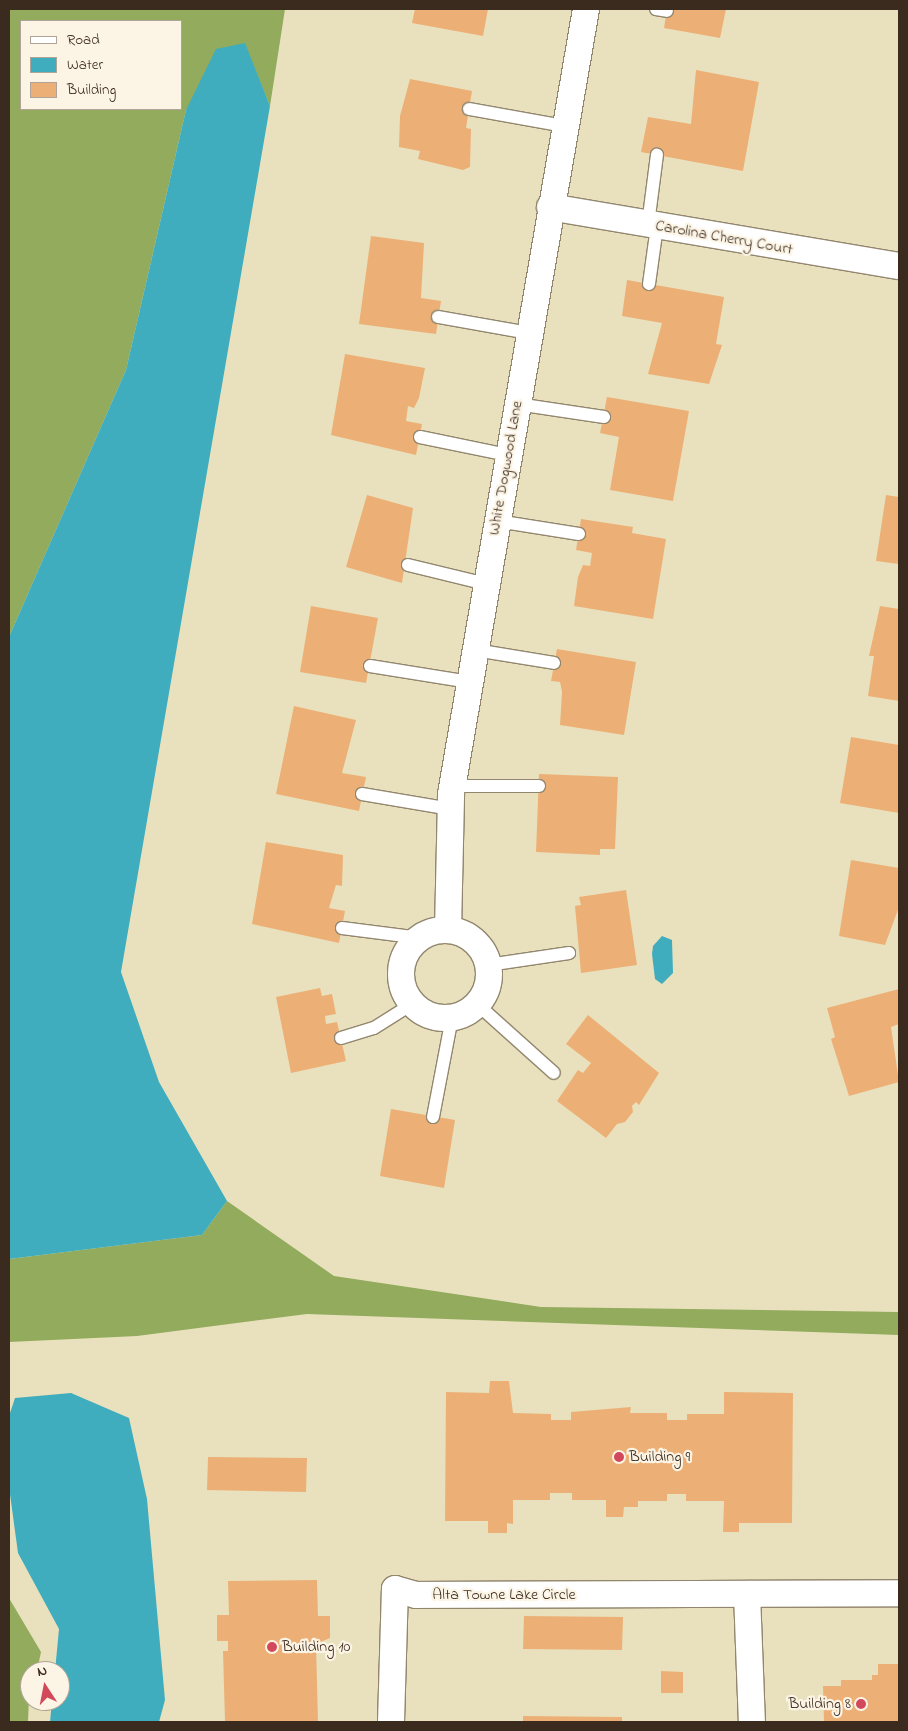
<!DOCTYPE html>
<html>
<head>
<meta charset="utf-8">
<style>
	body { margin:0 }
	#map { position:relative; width:908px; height:1731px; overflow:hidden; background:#e9e1bd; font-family:"Indie Flower",sans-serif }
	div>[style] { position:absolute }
	.forest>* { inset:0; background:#92ab5c }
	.water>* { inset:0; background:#3fadbd }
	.building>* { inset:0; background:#ecb076 }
	.roads { filter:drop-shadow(1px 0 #92866e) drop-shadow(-1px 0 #92866e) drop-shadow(0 1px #92866e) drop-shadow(0 -1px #92866e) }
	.service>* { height:12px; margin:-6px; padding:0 6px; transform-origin:6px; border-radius:6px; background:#fff }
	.minor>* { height:26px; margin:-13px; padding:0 13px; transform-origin:13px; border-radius:13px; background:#fff }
	.minor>.ring { margin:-13px; padding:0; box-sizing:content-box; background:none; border:26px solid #fff; border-radius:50% }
	.dots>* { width:14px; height:14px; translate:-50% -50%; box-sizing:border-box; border:2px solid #fcf5e5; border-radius:50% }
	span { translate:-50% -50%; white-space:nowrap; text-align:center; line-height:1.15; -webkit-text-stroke:4.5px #fcf5e5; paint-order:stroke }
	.street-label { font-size:16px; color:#3b2a1e }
	.poi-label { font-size:16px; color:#3b2a1e }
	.left { translate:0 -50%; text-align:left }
	.right { translate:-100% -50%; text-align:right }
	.frame { position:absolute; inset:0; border:10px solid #3b2a1e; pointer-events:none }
	.legend { position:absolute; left:20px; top:20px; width:162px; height:90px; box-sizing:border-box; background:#fcf5e5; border:1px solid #afa495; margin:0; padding:6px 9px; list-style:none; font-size:15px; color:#3b2a1e }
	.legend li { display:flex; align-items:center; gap:10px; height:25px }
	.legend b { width:25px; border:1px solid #afa495 }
	.north { position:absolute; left:20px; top:1661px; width:50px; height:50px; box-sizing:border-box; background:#fcf5e5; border:1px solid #afa495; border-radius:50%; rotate:349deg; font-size:14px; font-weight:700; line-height:20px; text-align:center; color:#3b2a1e }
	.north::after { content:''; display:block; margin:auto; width:18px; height:22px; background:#d1495b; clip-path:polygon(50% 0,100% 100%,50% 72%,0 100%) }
</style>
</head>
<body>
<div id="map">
	<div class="forest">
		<i style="clip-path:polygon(evenodd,9px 9px,285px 9px,270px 106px,244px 43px,186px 110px,126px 370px,9px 637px,9px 9px,21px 21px,181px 21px,181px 109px,21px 109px,21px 21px)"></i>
		<i style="clip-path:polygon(227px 1201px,334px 1276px,541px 1307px,899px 1312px,899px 1335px,307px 1314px,137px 1336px,9px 1342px,9px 1259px,202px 1235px)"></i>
		<i style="clip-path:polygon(9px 1598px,41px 1652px,37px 1671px,30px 1671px,28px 1722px,9px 1722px)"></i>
	</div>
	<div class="water">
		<i style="clip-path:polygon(245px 43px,270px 106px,121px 972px,159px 1082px,227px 1201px,202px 1235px,9px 1259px,9px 637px,126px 370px,186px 110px,216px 49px)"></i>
		<i style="clip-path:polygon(662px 936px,672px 940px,673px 973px,662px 984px,655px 979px,652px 954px,653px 946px)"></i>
		<i style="clip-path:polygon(71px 1393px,129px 1418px,147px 1499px,165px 1700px,159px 1722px,50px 1722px,52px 1701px,60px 1701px,60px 1671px,55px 1671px,59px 1629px,18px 1553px,9px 1487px,9px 1416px,15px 1398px)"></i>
	</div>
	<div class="building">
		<i style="clip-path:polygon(415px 9px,488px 9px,483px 36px,412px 23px)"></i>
		<i style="clip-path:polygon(667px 9px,726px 9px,720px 38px,664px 28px)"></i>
		<i style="clip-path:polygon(696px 70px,759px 82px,743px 171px,641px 152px,648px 117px,691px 124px)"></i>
		<i style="clip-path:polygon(410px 79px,472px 91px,466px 128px,471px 129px,470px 167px,463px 170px,418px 159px,420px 151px,399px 147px,400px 116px)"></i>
		<i style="clip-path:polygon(371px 236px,424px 243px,421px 298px,441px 301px,436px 334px,359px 324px)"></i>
		<i style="clip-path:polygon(627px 280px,724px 297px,716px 344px,722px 345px,709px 384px,648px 374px,662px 323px,622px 316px)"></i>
		<i style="clip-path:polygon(345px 354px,425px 368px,419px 398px,414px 408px,408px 406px,406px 421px,422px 424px,416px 455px,331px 435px)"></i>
		<i style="clip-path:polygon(607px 397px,689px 411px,673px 501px,610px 490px,619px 437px,600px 433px)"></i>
		<i style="clip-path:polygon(367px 495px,413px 508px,402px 583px,346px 567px)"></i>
		<i style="clip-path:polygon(886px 495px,899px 497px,899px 564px,876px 561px)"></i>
		<i style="clip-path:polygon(581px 519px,633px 527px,632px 533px,666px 539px,653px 619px,574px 606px,578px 577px,583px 565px,590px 566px,592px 553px,576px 550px)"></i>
		<i style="clip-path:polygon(311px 606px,378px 618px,366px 683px,300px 672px)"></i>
		<i style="clip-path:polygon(880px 606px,899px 609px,899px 701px,868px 696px,874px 656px,869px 656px)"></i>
		<i style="clip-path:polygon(557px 649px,636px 662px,624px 735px,560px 725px,562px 692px,560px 682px,551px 681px)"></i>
		<i style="clip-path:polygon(294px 706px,356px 720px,342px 773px,366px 777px,359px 811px,276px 794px)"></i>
		<i style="clip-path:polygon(851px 737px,899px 745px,899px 813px,840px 803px)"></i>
		<i style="clip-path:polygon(539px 774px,618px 777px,615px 849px,600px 849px,600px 855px,536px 852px)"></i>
		<i style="clip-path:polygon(266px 842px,343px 855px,342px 886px,336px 885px,329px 908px,345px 911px,339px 943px,252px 924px)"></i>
		<i style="clip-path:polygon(851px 860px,899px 868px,899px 907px,885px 945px,839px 936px)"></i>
		<i style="clip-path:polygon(626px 890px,637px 965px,581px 973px,575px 906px,581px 905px,579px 897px)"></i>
		<i style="clip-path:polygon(320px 988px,322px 996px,332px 994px,336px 1014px,325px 1016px,326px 1024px,337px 1022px,346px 1061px,291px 1073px,276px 997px)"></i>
		<i style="clip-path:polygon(899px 989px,899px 1024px,891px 1027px,899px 1082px,849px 1096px,831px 1039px,835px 1037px,827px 1008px)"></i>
		<i style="clip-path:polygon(588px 1015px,659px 1073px,639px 1105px,636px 1102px,632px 1106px,633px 1112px,625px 1122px,617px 1124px,606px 1138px,557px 1101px,578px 1070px,583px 1073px,591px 1063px,566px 1044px)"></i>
		<i style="clip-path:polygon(391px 1109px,455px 1120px,444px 1188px,380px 1176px)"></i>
		<i style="clip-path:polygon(490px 1381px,509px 1381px,513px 1413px,551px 1414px,551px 1420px,571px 1420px,571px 1412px,631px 1407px,630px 1413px,667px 1413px,667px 1420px,687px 1420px,687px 1414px,724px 1414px,724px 1392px,793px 1393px,792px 1523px,739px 1523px,739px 1532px,723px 1532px,724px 1501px,686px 1501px,686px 1494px,667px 1494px,667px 1501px,638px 1501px,638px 1507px,624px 1507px,623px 1517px,606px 1517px,606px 1500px,572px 1500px,572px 1493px,550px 1493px,550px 1500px,513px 1500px,513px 1524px,507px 1523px,507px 1533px,488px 1533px,488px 1521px,445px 1521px,446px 1392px,489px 1393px)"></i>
		<i style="clip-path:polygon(208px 1457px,307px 1458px,306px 1492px,207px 1490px)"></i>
		<i style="clip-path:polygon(317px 1580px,318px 1616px,330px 1616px,330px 1638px,316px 1644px,318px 1722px,225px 1722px,223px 1651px,228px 1651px,228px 1641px,217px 1641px,217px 1615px,229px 1615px,228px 1581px)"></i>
		<i style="clip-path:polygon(524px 1616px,623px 1617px,622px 1650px,523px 1649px)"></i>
		<i style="clip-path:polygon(878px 1664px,899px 1664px,899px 1722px,824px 1722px,823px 1686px,841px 1686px,841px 1680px,872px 1680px,872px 1675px,878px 1675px)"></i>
		<i style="clip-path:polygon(661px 1671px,683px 1672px,683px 1693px,661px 1693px)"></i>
		<i style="clip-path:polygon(523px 1716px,622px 1717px,622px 1722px,523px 1722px)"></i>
	</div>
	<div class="roads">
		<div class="service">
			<i style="left:656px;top:9px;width:11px;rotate:10deg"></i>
			<i style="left:469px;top:109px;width:97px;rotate:10.1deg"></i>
			<i style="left:648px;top:224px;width:70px;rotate:-82.6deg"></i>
			<i style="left:649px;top:284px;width:59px;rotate:-82.1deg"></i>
			<i style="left:438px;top:317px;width:92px;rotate:10deg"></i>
			<i style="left:517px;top:404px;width:88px;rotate:8.5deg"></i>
			<i style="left:420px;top:437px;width:90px;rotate:11.6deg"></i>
			<i style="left:497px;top:521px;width:83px;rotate:9deg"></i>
			<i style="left:408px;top:565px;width:80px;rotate:13.7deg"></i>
			<i style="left:475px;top:650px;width:80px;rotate:9.3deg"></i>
			<i style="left:370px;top:666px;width:101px;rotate:9.1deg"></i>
			<i style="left:452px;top:786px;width:87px"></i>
			<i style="left:362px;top:794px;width:90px;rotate:9.6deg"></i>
			<i style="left:342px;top:928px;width:79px;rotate:7.3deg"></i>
			<i style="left:488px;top:965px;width:82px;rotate:-8.4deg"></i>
			<i style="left:477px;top:1004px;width:103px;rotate:41.9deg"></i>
			<i style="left:341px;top:1038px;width:34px;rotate:-17deg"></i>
			<i style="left:374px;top:1028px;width:45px;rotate:-32.3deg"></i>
			<i style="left:433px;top:1117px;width:102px;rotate:-79.2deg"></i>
		</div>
		<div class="minor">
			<i style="left:550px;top:207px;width:354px;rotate:9.6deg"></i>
			<i style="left:448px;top:930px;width:136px;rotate:-88.7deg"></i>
			<i style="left:451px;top:794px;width:797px;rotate:-80.24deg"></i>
			<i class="ring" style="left:401px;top:930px;width:62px;height:62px"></i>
			<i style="left:747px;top:1594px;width:128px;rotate:87.8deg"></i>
			<i style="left:391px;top:1722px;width:133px;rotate:-88.3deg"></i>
			<i style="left:395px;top:1589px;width:22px;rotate:16deg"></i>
			<i style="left:416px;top:1595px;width:483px;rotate:-0.2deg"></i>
		</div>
	</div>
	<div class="dots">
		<i style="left:619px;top:1457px;background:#d1495b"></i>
		<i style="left:272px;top:1647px;background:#d1495b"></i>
		<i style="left:861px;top:1704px;background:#d1495b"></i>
	</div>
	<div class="street-label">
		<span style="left:724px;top:238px;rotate:10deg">Carolina Cherry Court</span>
		<span style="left:506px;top:468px;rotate:-80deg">White Dogwood Lane</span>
		<span style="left:504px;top:1595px">Alta Towne Lake Circle</span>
	</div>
	<div class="poi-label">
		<span class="left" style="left:629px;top:1457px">Building 9</span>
		<span class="left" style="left:282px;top:1647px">Building 10</span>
		<span class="right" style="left:851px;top:1704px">Building 8</span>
	</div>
	<div class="frame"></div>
	<ul class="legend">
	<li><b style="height:6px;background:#fff"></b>Road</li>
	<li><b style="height:14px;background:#3fadbd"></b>Water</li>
	<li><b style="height:14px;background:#ecb076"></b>Building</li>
	</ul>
	<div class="north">N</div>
</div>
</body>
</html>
